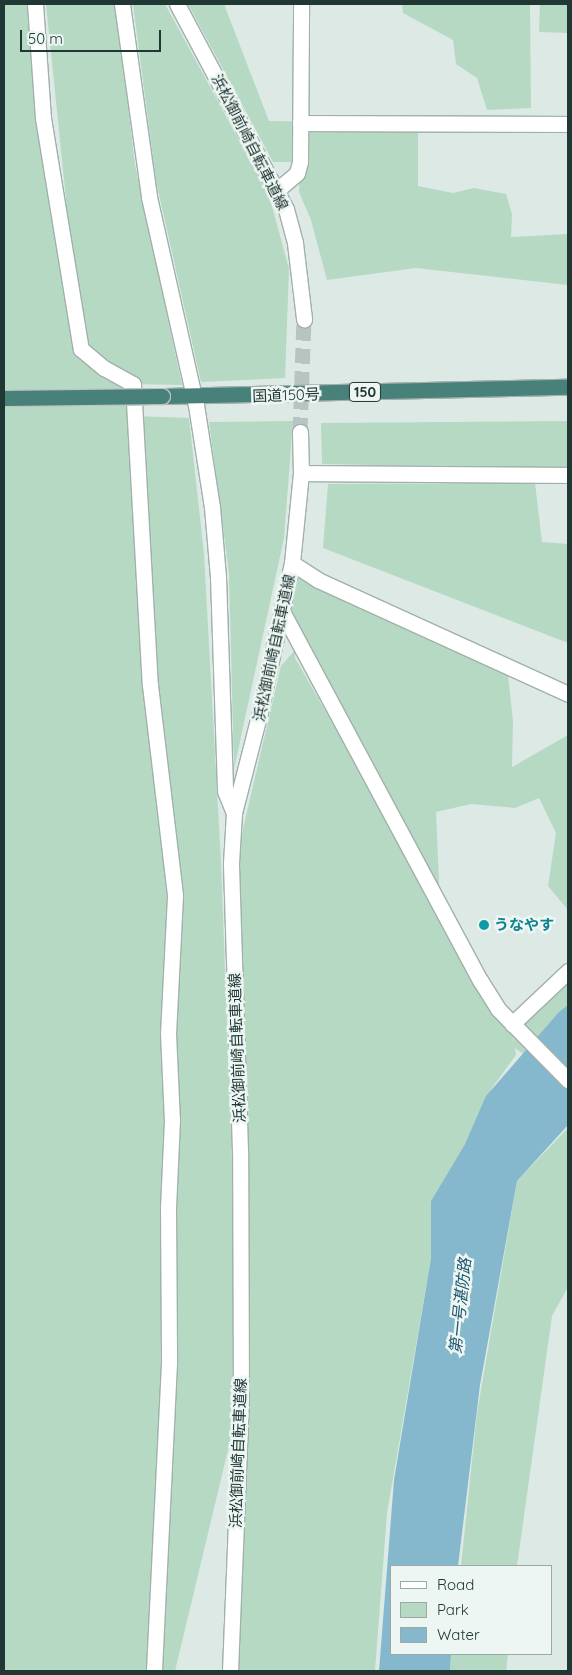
<!DOCTYPE html>
<html>
<head>
<meta charset="utf-8">
<style>
	body { margin:0 }
	#map { position:relative; width:572px; height:1675px; overflow:hidden; background:#dde9e5; font-family:Quicksand,"Noto Sans JP",sans-serif }
	div>[style] { position:absolute }
	.green>* { inset:0; background:#b6d9c4 }
	.water>* { inset:0; background:#86b8cd }
	.secondary-tunnel>* { height:15px; margin-top:-7.5px; transform-origin:0; background:repeating-linear-gradient(90deg,#b7c5c2 0 15px,transparent 0 23px) }
	.roads { filter:drop-shadow(1px 0 #a1b0ac) drop-shadow(-1px 0 #a1b0ac) drop-shadow(0 1px #a1b0ac) drop-shadow(0 -1px #a1b0ac) }
	.minor>* { height:15px; margin:-7.5px; padding:0 7.5px; transform-origin:7.5px; border-radius:7.5px; background:#fff }
	.tertiary>* { height:15px; margin:-7.5px; padding:0 7.5px; transform-origin:7.5px; border-radius:7.5px; background:#fff }
	.secondary>* { height:15px; margin:-7.5px; padding:0 7.5px; transform-origin:7.5px; border-radius:7.5px; background:#fff }
	.trunk>* { height:15px; margin:-7.5px; padding:0 7.5px; transform-origin:7.5px; border-radius:7.5px; background:#48807a }
	.bridges { filter:drop-shadow(1px 0 #bcc3c2) drop-shadow(-1px 0 #bcc3c2) drop-shadow(0 1px #bcc3c2) drop-shadow(0 -1px #bcc3c2) }
	.trunk-bridge>* { height:15px; margin:-7.5px; padding:0 7.5px; transform-origin:7.5px; border-radius:7.5px; background:#48807a }
	.dots>* { width:14px; height:14px; translate:-50% -50%; box-sizing:border-box; border:2px solid #edf6f2; border-radius:50% }
	span { translate:-50% -50%; white-space:nowrap; text-align:center; line-height:1.15; -webkit-text-stroke:5px #edf6f2; paint-order:stroke }
	.shield-label span { padding:1px 4px; background:#edf6f2; border:1px solid; border-radius:4px; -webkit-text-stroke-width:0 }
	.shield-label { font-size:14px; color:#203734; font-weight:700 }
	.street-label { font-size:15px; color:#203734 }
	.culture-label { font-size:15px; color:#0d838f; font-weight:700 }
	.left { translate:0 -50%; text-align:left }
	.water-label { font-size:16px; color:#1d5770; font-style:italic }
	.frame { position:absolute; inset:0; border:5px solid #203734; pointer-events:none }
	.legend { position:absolute; left:390px; top:1565px; width:162px; height:90px; box-sizing:border-box; background:#edf6f2; border:1px solid #9baaa6; margin:0; padding:6px 9px; list-style:none; font-size:15px; color:#203734 }
	.legend li { display:flex; align-items:center; gap:10px; height:25px }
	.legend b { width:25px; border:1px solid #9baaa6 }
	.scale { position:absolute; left:20px; top:30px; width:141px; height:22px; box-sizing:border-box; border:2px solid #203734; border-top:0; padding-left:6px; font-size:15px; line-height:18px; white-space:nowrap; color:#203734; -webkit-text-stroke:4px #edf6f2; paint-order:stroke }
</style>
</head>
<body>
<div id="map">
	<div class="green">
		<i style="clip-path:polygon(4px 4px,33px 4px,75px 287px,46px 4px,116px 4px,135px 165px,182px 385px,133px 384px,125px 380px,136px 416px,189px 418px,204px 554px,221px 861px,240px 1376px,243px 1041px,239px 846px,281px 666px,295px 650px,295px 658px,480px 980px,512px 1024px,514px 1043px,515px 1027px,568px 975px,568px 1086px,515px 1048px,516px 1055px,492px 1088px,465px 1144px,431px 1201px,431px 1258px,387px 1513px,375px 1671px,229px 1671px,239px 1404px,175px 1671px,4px 1671px)"></i>
		<i style="clip-path:polygon(133px 4px,165px 4px,269px 195px,289px 269px,285px 378px,201px 382px,156px 181px)"></i>
		<i style="clip-path:polygon(188px 4px,224px 4px,269px 121px,418px 123px,418px 186px,453px 193px,474px 188px,506px 194px,512px 214px,511px 237px,568px 234px,568px 285px,416px 268px,327px 280px,311px 220px,299px 192px,300px 162px,273px 162px)"></i>
		<i style="clip-path:polygon(402px 4px,530px 4px,531px 108px,487px 110px,477px 78px,456px 64px,453px 40px,403px 13px)"></i>
		<i style="clip-path:polygon(540px 4px,568px 4px,568px 33px,539px 32px)"></i>
		<i style="clip-path:polygon(293px 421px,284px 538px,234px 769px,229px 573px,209px 422px)"></i>
		<i style="clip-path:polygon(568px 421px,568px 469px,322px 464px,321px 423px)"></i>
		<i style="clip-path:polygon(535px 483px,542px 542px,568px 544px,568px 643px,323px 548px,328px 484px)"></i>
		<i style="clip-path:polygon(299px 568px,507px 666px,513px 721px,512px 767px,568px 735px,568px 910px,548px 886px,556px 833px,539px 798px,515px 808px,471px 804px,436px 812px,440px 905px,289px 624px)"></i>
		<i style="clip-path:polygon(568px 1128px,568px 1287px,552px 1316px,517px 1566px,461px 1566px,477px 1413px,517px 1181px)"></i>
		<i style="clip-path:polygon(451px 1654px,508px 1654px,506px 1671px,450px 1671px)"></i>
	</div>
	<div class="water">
		<i style="clip-path:polygon(568px 1005px,568px 1125px,517px 1181px,480px 1385px,458px 1566px,391px 1566px,391px 1654px,451px 1654px,450px 1671px,379px 1671px,394px 1480px,431px 1258px,431px 1201px,465px 1144px,486px 1096px,559px 1012px)"></i>
	</div>
	<div class="secondary-tunnel">
		<i style="left:300px;top:432px;width:113px;rotate:-88deg"></i>
	</div>
	<div class="roads">
		<div class="minor">
			<i style="left:35px;top:4px;width:114px;rotate:86deg"></i>
			<i style="left:43px;top:118px;width:234px;rotate:80.7deg"></i>
			<i style="left:81px;top:349px;width:30px;rotate:40deg"></i>
			<i style="left:104px;top:368px;width:33px;rotate:29deg"></i>
			<i style="left:133px;top:384px;width:301px;rotate:86.8deg"></i>
			<i style="left:150px;top:685px;width:212px;rotate:83.2deg"></i>
			<i style="left:175px;top:896px;width:137px;rotate:92.9deg"></i>
			<i style="left:168px;top:1033px;width:87px;rotate:87.4deg"></i>
			<i style="left:172px;top:1120px;width:87px;rotate:92.6deg"></i>
			<i style="left:168px;top:1207px;width:156px;rotate:89.6deg"></i>
			<i style="left:169px;top:1363px;width:308px;rotate:92.8deg"></i>
			<i style="left:122px;top:4px;width:195px;rotate:82deg"></i>
			<i style="left:149px;top:197px;width:213px;rotate:77.3deg"></i>
			<i style="left:196px;top:405px;width:103px;rotate:81.1deg"></i>
			<i style="left:212px;top:507px;width:70px;rotate:85.1deg"></i>
			<i style="left:218px;top:577px;width:214px;rotate:88.1deg"></i>
			<i style="left:225px;top:791px;width:24px;rotate:68deg"></i>
			<i style="left:300px;top:123px;width:268px;rotate:0.2deg"></i>
			<i style="left:277px;top:190px;width:26px;rotate:-40deg"></i>
			<i style="left:297px;top:173px;width:11px;rotate:-75deg"></i>
			<i style="left:300px;top:162px;width:158px;rotate:-89.6deg"></i>
			<i style="left:301px;top:473px;width:267px;rotate:0.4deg"></i>
			<i style="left:292px;top:563px;width:31px;rotate:33deg"></i>
			<i style="left:318px;top:580px;width:275px;rotate:24.5deg"></i>
		</div>
		<div class="tertiary">
			<i style="left:283px;top:613px;width:417px;rotate:61.8deg"></i>
			<i style="left:480px;top:980px;width:34px;rotate:58deg"></i>
			<i style="left:498px;top:1009px;width:100px;rotate:45.4deg"></i>
			<i style="left:512px;top:1024px;width:77px;rotate:-43.4deg"></i>
		</div>
		<div class="secondary">
			<i style="left:177px;top:4px;width:232px;rotate:62deg"></i>
			<i style="left:286px;top:209px;width:35px;rotate:75deg"></i>
			<i style="left:295px;top:243px;width:77px;rotate:83.2deg"></i>
			<i style="left:230px;top:1671px;width:274px;rotate:-87.7deg"></i>
			<i style="left:241px;top:1397px;width:246px;rotate:-90.2deg"></i>
			<i style="left:240px;top:1151px;width:288px;rotate:-91.8deg"></i>
			<i style="left:231px;top:863px;width:50px;rotate:-86.6deg"></i>
			<i style="left:234px;top:813px;width:104px;rotate:-75.6deg"></i>
			<i style="left:260px;top:712px;width:152px;rotate:-77.9deg"></i>
			<i style="left:292px;top:563px;width:90px;rotate:-84.3deg"></i>
			<i style="left:301px;top:473px;width:41px;rotate:-91.4deg"></i>
		</div>
		<div class="trunk">
			<i style="left:162px;top:396px;width:406px;rotate:-1.3deg"></i>
		</div>
	</div>
	<div class="bridges">
		<div class="trunk-bridge">
			<i style="left:4px;top:398px;width:158px;rotate:-0.7deg"></i>
		</div>
	</div>
	<div class="dots">
		<i style="left:484px;top:925px;background:#0f9aa8"></i>
	</div>
	<div class="shield-label">
		<span style="left:365px;top:392px">150</span>
	</div>
	<div class="street-label">
		<span style="left:250px;top:142px;rotate:63deg">浜松御前崎自転車道線</span>
		<span style="left:286px;top:395px;rotate:-2deg">国道150号</span>
		<span style="left:274px;top:648px;rotate:-78deg">浜松御前崎自転車道線</span>
		<span style="left:237px;top:1048px;rotate:-92deg">浜松御前崎自転車道線</span>
		<span style="left:238px;top:1453px;rotate:-88deg">浜松御前崎自転車道線</span>
	</div>
	<div class="culture-label">
		<span class="left" style="left:494px;top:925px">うなやす</span>
	</div>
	<div class="water-label">
		<span style="left:460px;top:1306px;rotate:-84deg">第一号湛防路</span>
	</div>
	<div class="frame"></div>
	<ul class="legend">
	<li><b style="height:6px;background:#fff"></b>Road</li>
	<li><b style="height:14px;background:#b6d9c4"></b>Park</li>
	<li><b style="height:14px;background:#86b8cd"></b>Water</li>
	</ul>
	<div class="scale">50 m</div>
</div>
</body>
</html>
